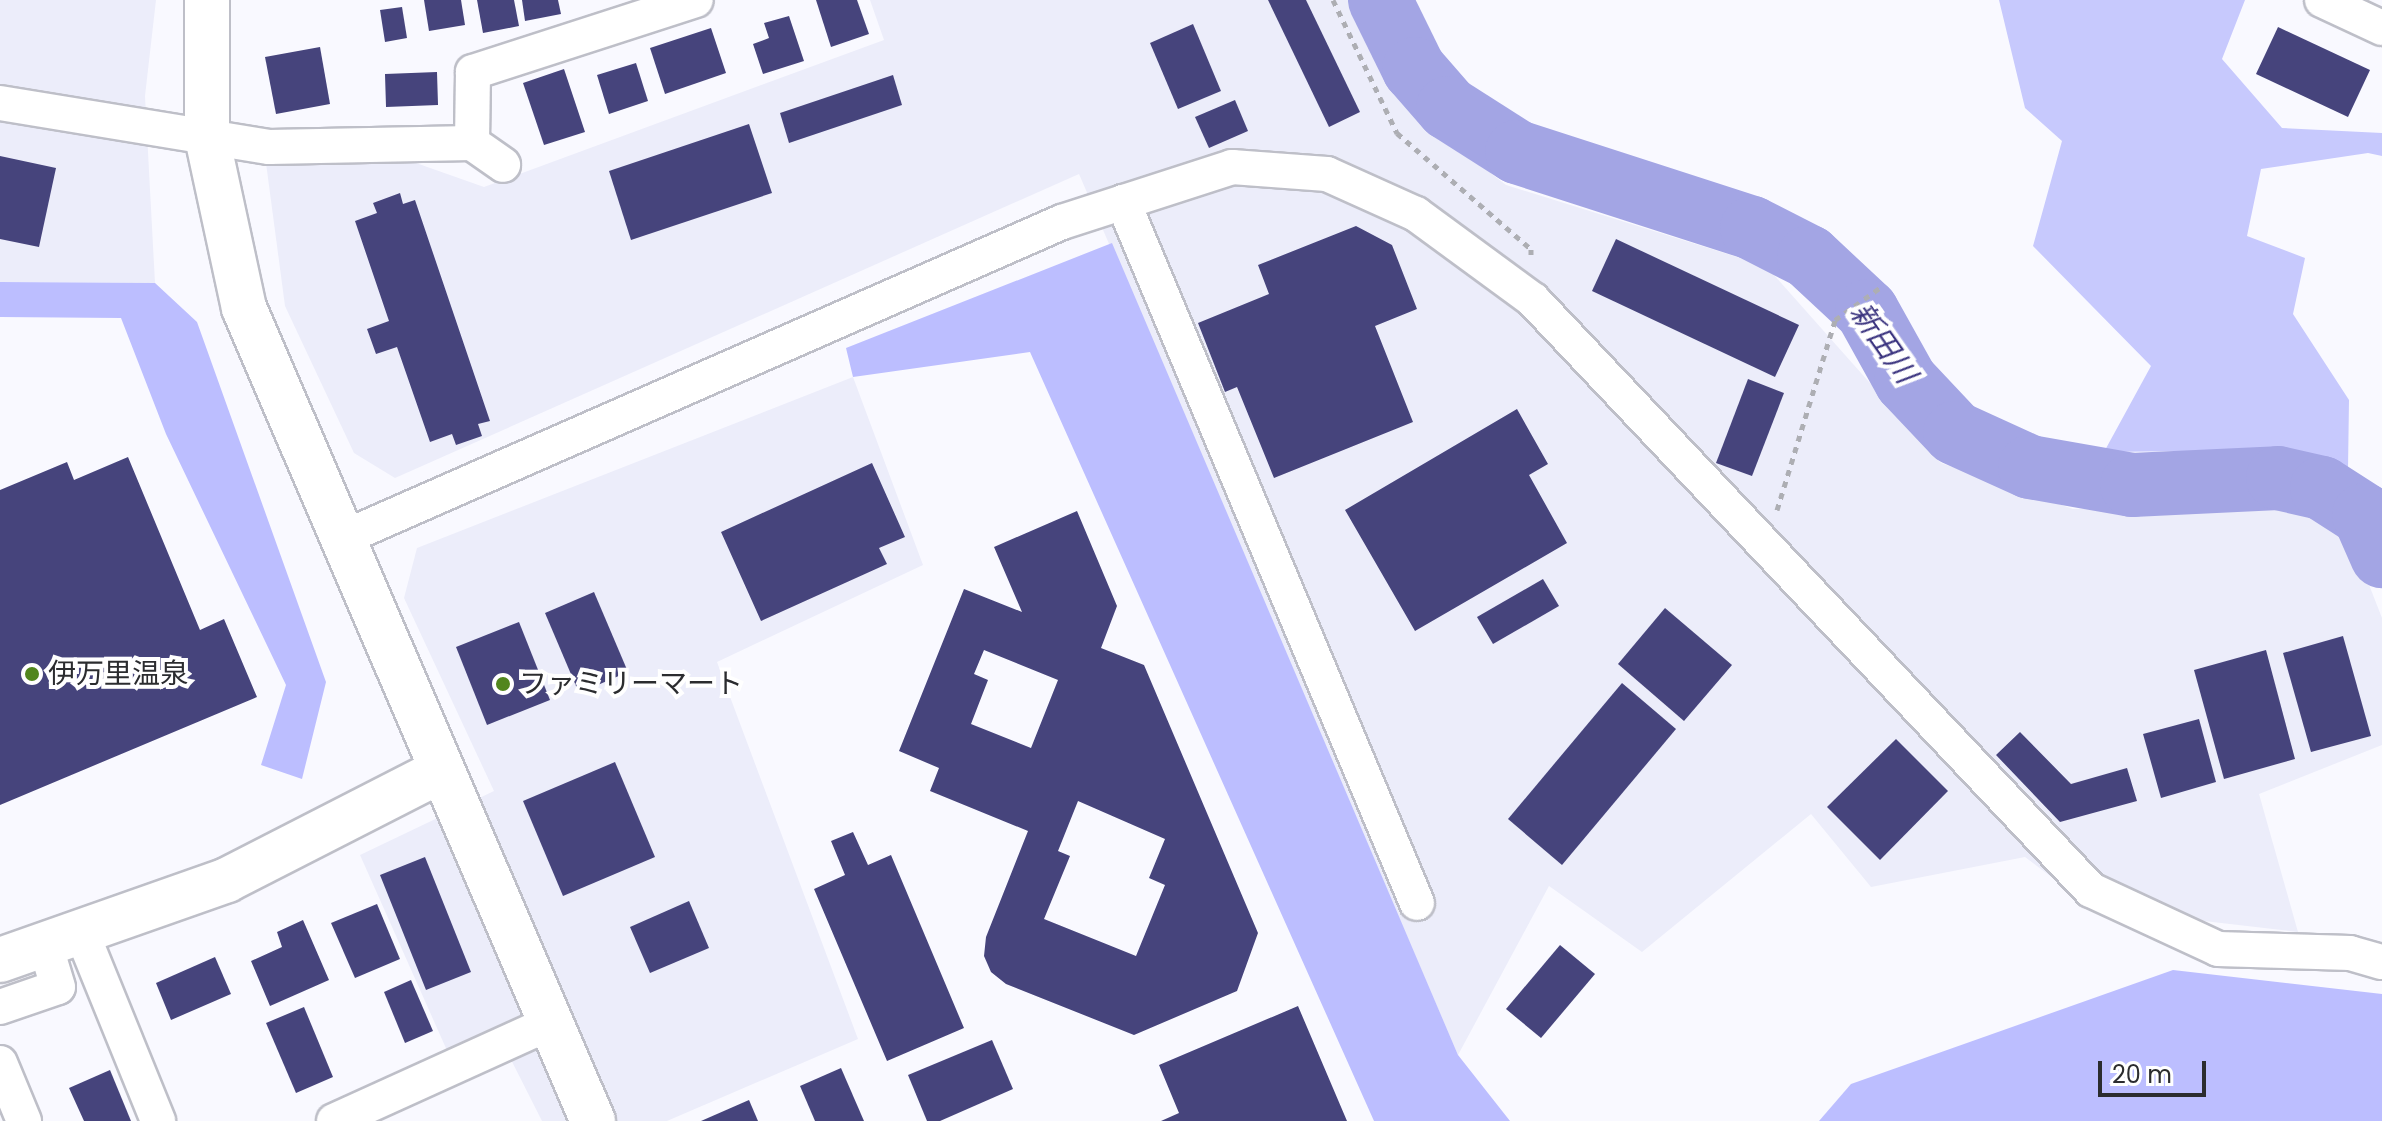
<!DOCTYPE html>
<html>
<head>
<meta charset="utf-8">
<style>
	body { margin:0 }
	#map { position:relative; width:2382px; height:1121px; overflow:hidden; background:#f9f9ff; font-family:Poppins,"Noto Sans JP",sans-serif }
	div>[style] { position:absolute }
	.built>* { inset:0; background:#ecedfa }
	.green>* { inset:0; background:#c7c9fd }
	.forest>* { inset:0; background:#bcbeff }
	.river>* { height:64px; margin:-32px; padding:0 32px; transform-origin:32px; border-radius:32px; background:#a3a5e4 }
	.building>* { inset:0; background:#46447c }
	.path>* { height:5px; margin-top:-2.5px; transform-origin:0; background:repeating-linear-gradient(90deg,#adaeb3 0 6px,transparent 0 12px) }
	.roads { filter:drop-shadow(2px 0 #bebfc8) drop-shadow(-2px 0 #bebfc8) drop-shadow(0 2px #bebfc8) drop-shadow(0 -2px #bebfc8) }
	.street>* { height:34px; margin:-17px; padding:0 17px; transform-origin:17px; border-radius:17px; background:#fff }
	.secondary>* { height:44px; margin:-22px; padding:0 22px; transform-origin:22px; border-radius:22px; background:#fff }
	.dots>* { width:22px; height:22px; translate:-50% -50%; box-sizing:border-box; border:4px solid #fff; border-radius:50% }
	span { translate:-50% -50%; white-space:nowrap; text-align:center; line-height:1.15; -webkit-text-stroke:8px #fff; paint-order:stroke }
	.poi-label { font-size:28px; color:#2b2c2f }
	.left { translate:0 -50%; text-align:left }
	.water-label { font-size:30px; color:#3b347f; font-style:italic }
	.scale { position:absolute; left:2098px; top:1061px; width:108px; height:36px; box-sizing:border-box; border:4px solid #2b2c2f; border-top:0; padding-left:10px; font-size:24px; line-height:28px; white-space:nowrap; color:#2b2c2f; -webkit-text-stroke:6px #fff; paint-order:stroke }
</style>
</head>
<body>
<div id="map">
	<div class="built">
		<i style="clip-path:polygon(0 0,156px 0,145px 96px,155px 283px,0 282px)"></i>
		<i style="clip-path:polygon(870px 0,1359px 0,1426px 123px,1506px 185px,1766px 266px,1941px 463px,2073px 509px,2298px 505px,2348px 531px,2382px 618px,2382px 745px,2259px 794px,2298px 932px,2092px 908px,2025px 857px,1871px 887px,1811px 814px,1642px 952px,1549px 886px,1458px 1055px,1079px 174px,395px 478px,354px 453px,285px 306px,266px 163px,399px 157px,484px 187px,884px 40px)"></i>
		<i style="clip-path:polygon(853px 377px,923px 565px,717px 662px,858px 1039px,667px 1121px,542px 1121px,498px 1034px,449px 1055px,360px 855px,494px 791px,404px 598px,417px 548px)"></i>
	</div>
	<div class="green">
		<i style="clip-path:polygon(1999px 0,2245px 0,2222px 59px,2282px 128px,2382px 133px,2382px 156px,2368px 153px,2261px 169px,2247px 236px,2305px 258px,2293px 314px,2349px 400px,2348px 469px,2272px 450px,2104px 452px,2151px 366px,2033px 246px,2062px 141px,2025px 108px)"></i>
	</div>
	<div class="forest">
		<i style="clip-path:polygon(1112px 243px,1458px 1055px,1510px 1121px,1374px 1121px,1030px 352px,853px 377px,846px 348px)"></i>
		<i style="clip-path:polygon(0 282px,155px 283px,197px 322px,326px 682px,302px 779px,261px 765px,286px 685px,166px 434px,121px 318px,0 317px)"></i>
		<i style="clip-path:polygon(2173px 970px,2382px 994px,2382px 1121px,1819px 1121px,1851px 1084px)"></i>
	</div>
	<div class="river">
		<i style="left:1380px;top:0;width:77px;rotate:63.8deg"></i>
		<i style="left:1414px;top:69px;width:52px;rotate:48.9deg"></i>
		<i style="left:1448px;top:108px;width:82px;rotate:32.5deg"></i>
		<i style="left:1517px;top:152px;width:247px;rotate:17.9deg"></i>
		<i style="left:1752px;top:228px;width:64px;rotate:27deg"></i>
		<i style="left:1809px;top:257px;width:79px;rotate:43deg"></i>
		<i style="left:1867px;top:311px;width:80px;rotate:60.9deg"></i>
		<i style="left:1906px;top:381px;width:71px;rotate:46.7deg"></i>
		<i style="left:1955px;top:433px;width:82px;rotate:24.4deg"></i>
		<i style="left:2030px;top:467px;width:104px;rotate:10deg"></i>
		<i style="left:2132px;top:485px;width:146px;rotate:-2.7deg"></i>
		<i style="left:2278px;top:478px;width:45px;rotate:12.8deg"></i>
		<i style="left:2322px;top:488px;width:50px;rotate:32.7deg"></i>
		<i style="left:2364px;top:515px;width:45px;rotate:66.3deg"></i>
	</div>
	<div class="building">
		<i style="clip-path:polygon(424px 0,461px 0,465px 25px,429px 31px)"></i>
		<i style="clip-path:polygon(477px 0,514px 0,519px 26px,483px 33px)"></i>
		<i style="clip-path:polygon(522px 0,558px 0,561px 14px,525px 21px)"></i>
		<i style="clip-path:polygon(816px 0,857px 0,869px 34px,831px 47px)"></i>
		<i style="clip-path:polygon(1268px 0,1306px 0,1360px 112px,1329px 127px)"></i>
		<i style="clip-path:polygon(402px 7px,407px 38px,385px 42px,380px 10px)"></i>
		<i style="clip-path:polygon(789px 16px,804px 61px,763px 74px,753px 44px,769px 38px,764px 23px)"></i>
		<i style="clip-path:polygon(1193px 24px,1221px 91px,1178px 109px,1150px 43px)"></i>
		<i style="clip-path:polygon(2278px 27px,2370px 70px,2348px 117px,2256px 74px)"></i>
		<i style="clip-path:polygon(711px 28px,726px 73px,665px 94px,650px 48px)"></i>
		<i style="clip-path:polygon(320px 47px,330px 104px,276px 114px,265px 57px)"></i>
		<i style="clip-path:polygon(636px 63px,648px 101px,609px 114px,597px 75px)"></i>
		<i style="clip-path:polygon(564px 69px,585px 132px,544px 145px,523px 83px)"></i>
		<i style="clip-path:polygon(437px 72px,438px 105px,386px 107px,385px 74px)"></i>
		<i style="clip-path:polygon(893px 75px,902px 105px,789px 143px,780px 113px)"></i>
		<i style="clip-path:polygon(1235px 100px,1248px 131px,1209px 148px,1195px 117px)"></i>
		<i style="clip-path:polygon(749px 124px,772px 193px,631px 240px,609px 171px)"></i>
		<i style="clip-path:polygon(0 156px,56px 168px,39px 247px,0 239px)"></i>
		<i style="clip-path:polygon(400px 193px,403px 204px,415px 200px,490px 421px,478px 424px,482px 436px,456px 445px,452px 434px,430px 442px,397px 347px,376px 354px,367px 329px,389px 321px,355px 221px,377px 213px,373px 203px)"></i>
		<i style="clip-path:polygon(1356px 226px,1392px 245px,1417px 309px,1375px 326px,1413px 422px,1274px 478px,1237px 387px,1225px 392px,1198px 323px,1269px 294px,1258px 265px)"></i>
		<i style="clip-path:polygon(1616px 239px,1799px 325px,1775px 377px,1592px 291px)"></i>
		<i style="clip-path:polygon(1748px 379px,1784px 393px,1752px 476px,1716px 463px)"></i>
		<i style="clip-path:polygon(1517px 409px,1548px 464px,1529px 475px,1567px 543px,1415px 631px,1345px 510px)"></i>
		<i style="clip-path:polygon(128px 457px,200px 630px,224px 619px,257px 697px,0 805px,0 490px,67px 462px,74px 480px)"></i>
		<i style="clip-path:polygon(872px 463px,905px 537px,879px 548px,887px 564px,761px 621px,721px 532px)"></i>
		<i style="clip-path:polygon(evenodd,1077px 511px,1117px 606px,1101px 648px,1144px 665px,1258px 933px,1237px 991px,1134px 1035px,1006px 984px,991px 972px,984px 956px,986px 937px,1028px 831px,930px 791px,939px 768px,899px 751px,964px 589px,1022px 612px,994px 547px,1077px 511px,984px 650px,1058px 680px,1031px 748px,971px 724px,988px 680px,974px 674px,984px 650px,1077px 511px,1078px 801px,1165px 839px,1149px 878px,1165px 885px,1136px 956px,1044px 919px,1070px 856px,1058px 851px,1078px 801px)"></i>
		<i style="clip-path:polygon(1543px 579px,1559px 606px,1493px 644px,1477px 617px)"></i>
		<i style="clip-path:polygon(594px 592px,628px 672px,579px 693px,545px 613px)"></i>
		<i style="clip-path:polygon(1665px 608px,1732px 665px,1684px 721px,1618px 664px)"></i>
		<i style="clip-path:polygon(519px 622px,550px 700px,487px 725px,456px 647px)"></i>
		<i style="clip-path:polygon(2343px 636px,2371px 736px,2311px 752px,2283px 653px)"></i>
		<i style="clip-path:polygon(2266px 650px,2295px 759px,2224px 779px,2194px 670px)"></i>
		<i style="clip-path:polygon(1622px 683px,1676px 729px,1562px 865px,1508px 819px)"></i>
		<i style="clip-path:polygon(2199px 719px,2216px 782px,2161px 798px,2143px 734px)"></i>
		<i style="clip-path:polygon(2020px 732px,2071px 784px,2127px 768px,2137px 801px,2060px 822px,1996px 755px)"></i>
		<i style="clip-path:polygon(1896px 739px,1948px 791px,1880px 860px,1827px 807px)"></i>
		<i style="clip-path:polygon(615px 762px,655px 857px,563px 896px,523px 801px)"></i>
		<i style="clip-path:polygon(853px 832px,868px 865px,891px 855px,964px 1028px,887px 1061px,814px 889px,845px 875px,831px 841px)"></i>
		<i style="clip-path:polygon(425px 857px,471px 972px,426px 990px,380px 875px)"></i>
		<i style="clip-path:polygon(689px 901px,709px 948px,650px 973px,630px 927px)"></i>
		<i style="clip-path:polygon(377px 904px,400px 959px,355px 978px,331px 923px)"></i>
		<i style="clip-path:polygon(303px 920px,329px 980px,270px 1006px,251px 961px,282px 947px,277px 932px)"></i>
		<i style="clip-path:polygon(1560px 945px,1595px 974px,1541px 1038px,1506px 1009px)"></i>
		<i style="clip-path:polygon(215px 957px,231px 994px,171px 1020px,156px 983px)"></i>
		<i style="clip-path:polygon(411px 980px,433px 1031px,405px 1043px,384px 992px)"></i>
		<i style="clip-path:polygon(1298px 1006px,1347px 1121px,1161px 1121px,1179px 1113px,1159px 1065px)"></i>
		<i style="clip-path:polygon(304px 1007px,333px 1077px,296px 1093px,266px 1023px)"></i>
		<i style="clip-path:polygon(992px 1040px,1013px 1089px,940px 1121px,927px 1121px,908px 1075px)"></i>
		<i style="clip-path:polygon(841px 1068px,864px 1121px,815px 1121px,800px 1086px)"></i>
		<i style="clip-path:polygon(110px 1070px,131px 1121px,84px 1121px,69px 1088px)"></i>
		<i style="clip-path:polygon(749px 1100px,758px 1121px,701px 1121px)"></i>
	</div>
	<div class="path">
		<i style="left:1333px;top:0;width:148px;rotate:64.3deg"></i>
		<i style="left:1397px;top:133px;width:177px;rotate:40.9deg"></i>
		<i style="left:1531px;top:249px;width:6px;rotate:90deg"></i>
		<i style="left:1777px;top:510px;width:199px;rotate:-73deg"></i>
		<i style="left:1835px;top:320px;width:57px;rotate:-35.7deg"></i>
	</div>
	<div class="roads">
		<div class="street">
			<i style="left:2322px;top:0;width:66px;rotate:25deg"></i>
			<i style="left:0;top:103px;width:273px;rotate:9.3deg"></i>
			<i style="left:269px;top:147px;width:203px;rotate:-1.1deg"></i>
			<i style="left:472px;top:143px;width:38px;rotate:35deg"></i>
			<i style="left:472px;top:143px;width:71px;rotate:-89.2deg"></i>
			<i style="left:473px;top:72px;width:234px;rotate:-17.9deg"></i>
			<i style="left:1123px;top:202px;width:760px;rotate:67.25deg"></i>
			<i style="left:343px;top:538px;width:785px;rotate:-23.73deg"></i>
			<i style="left:1062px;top:222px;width:179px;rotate:-17.9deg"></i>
			<i style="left:1232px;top:167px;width:95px;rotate:4.2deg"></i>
			<i style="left:1327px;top:174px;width:98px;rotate:24.2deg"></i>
			<i style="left:1416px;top:214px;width:145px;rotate:36.3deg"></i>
			<i style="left:1533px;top:300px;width:812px;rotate:46.6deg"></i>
			<i style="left:2091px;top:890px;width:140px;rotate:24.9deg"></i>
			<i style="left:2218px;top:949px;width:132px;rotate:1.7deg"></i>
			<i style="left:2350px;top:953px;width:33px;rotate:16deg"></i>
			<i style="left:81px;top:931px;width:205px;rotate:67.9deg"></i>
			<i style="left:0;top:1007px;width:61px;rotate:-19deg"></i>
			<i style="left:58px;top:987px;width:45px;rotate:-106.8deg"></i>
			<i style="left:0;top:1063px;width:63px;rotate:67.5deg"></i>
			<i style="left:334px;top:1121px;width:237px;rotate:-24.4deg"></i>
		</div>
		<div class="secondary">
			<i style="left:207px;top:0;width:137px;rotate:90deg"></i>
			<i style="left:207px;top:137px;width:175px;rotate:77.8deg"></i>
			<i style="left:244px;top:308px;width:885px;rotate:66.77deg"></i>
			<i style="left:0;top:960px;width:241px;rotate:-19.4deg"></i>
			<i style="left:227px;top:880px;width:239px;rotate:-27.1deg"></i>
		</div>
	</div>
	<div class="dots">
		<i style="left:32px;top:674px;background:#51861d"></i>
		<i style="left:503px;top:684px;background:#51861d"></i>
	</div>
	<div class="poi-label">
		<span class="left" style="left:48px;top:674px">伊万里温泉</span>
		<span class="left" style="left:519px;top:684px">ファミリーマート</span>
	</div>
	<div class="water-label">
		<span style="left:1883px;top:343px;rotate:55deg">新田川</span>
	</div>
	<div class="scale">20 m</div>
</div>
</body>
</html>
